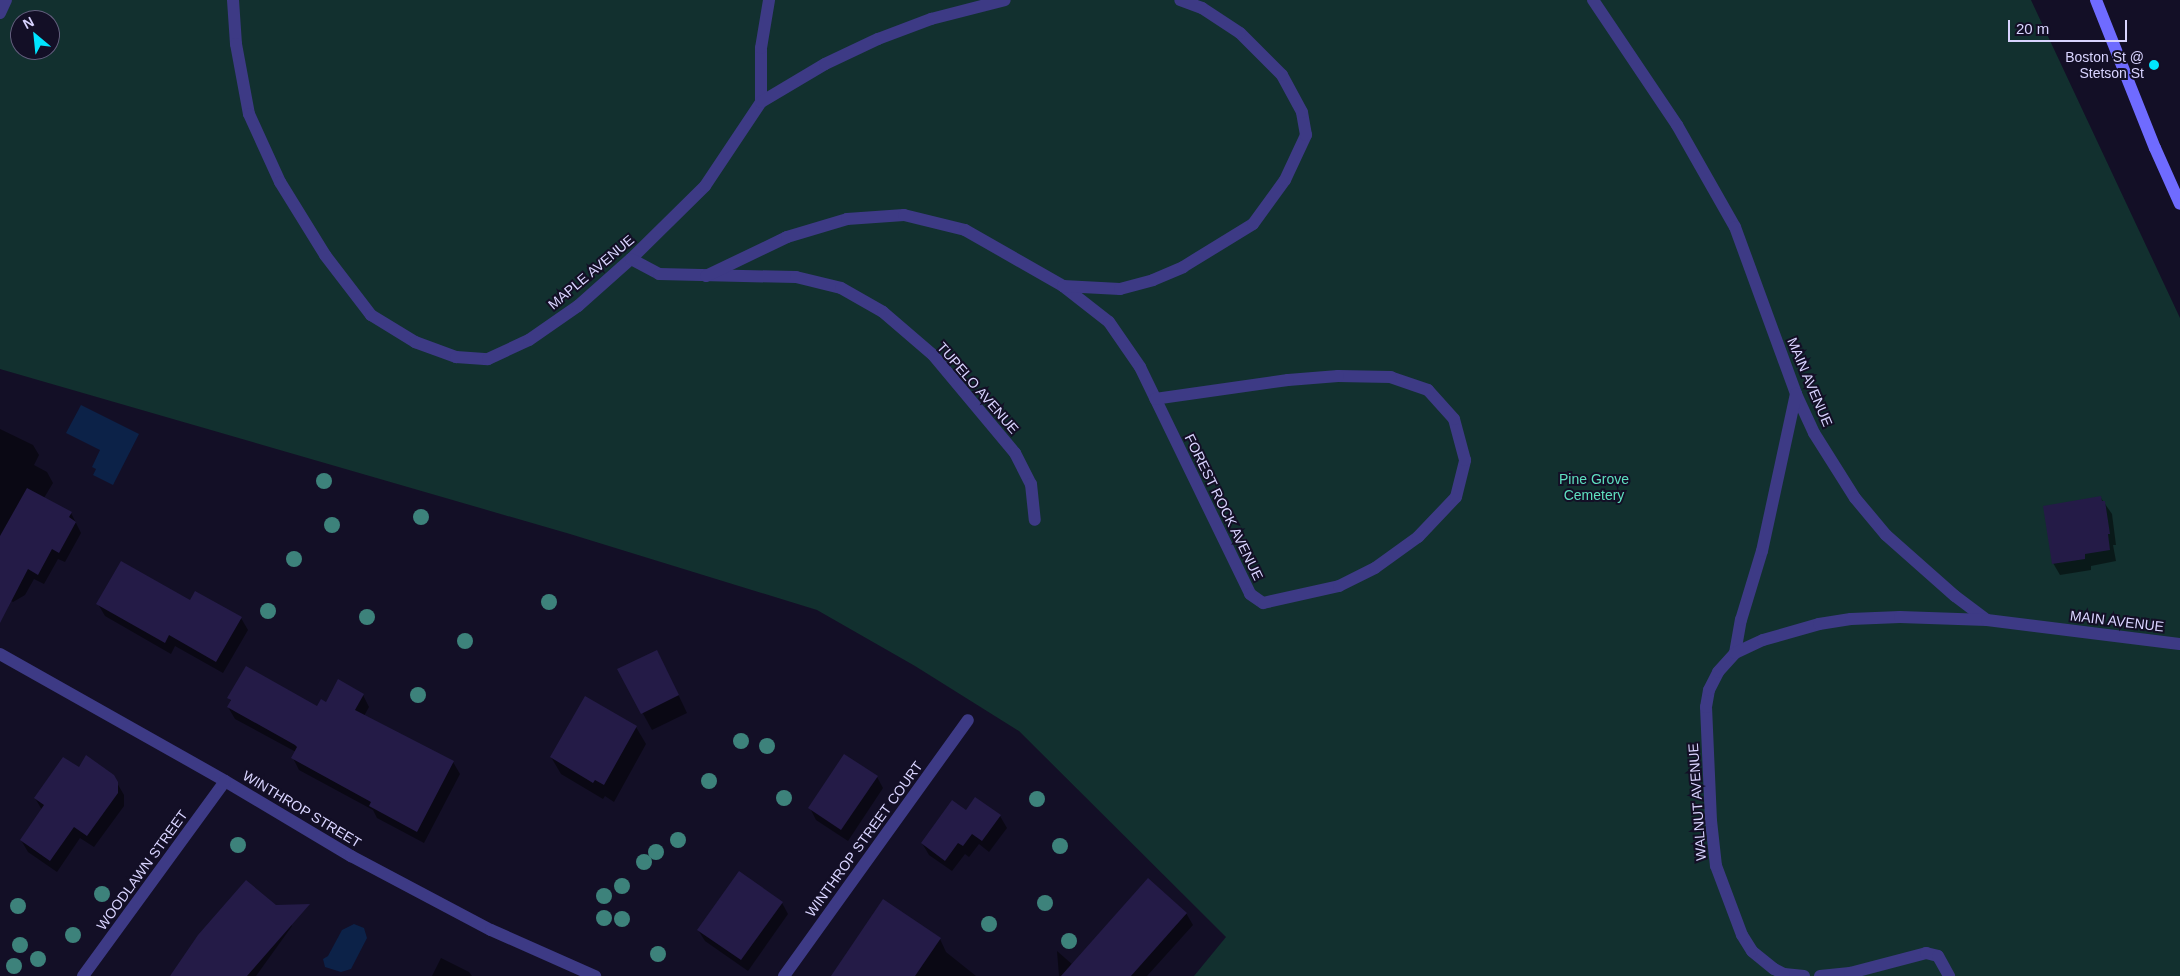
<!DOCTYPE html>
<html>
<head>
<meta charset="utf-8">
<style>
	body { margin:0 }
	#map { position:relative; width:2180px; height:976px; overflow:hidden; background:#130f26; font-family:Helvetica,sans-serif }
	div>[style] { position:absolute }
	.green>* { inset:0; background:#12302f }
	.water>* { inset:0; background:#0c2248 }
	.shadow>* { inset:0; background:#0007 }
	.building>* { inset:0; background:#241b47 }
	.service>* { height:12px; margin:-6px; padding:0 6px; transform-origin:6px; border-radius:6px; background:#3d3a85 }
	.minor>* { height:12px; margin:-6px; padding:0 6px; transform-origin:6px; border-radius:6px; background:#3d3a85 }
	.secondary>* { height:12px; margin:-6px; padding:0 6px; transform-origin:6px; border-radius:6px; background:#6f6bff }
	.trees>* { width:16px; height:16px; margin:-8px; border-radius:50%; background:#3d827b }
	.dots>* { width:14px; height:14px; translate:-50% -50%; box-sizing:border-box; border:2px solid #130f26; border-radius:50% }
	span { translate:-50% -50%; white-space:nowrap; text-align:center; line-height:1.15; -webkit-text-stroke:4px #130f26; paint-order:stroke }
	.poi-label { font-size:14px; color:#d9d4ff }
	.right { translate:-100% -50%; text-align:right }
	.street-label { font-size:14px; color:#d9d4ff }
	.park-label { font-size:14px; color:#5fe0c0 }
	.north { position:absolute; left:10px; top:10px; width:50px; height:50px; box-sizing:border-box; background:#130f26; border:1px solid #625e7d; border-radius:50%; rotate:332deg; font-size:14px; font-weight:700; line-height:20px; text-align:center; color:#d9d4ff }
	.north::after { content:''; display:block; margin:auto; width:18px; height:22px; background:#00e5ff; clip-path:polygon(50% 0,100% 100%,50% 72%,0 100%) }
	.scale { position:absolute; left:2008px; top:20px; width:119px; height:22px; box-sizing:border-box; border:2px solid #d9d4ff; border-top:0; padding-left:6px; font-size:15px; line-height:18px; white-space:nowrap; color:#d9d4ff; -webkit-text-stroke:4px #130f26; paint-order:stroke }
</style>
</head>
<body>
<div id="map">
	<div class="green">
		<i style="clip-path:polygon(evenodd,0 0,2031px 0,2180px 318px,2180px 976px,1194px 976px,1226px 937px,1019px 731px,915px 666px,817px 610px,570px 534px,0 369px,0 0,20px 20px,50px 20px,50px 50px,20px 50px,20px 20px)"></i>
	</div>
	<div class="water">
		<i style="clip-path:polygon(81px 405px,139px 434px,113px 485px,93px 475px,96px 469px,92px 467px,100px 450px,66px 433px)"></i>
		<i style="clip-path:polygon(354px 924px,364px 928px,367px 938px,351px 969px,341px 972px,325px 967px,323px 959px,328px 956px,342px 930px)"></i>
	</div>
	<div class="shadow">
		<i style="clip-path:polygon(0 429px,33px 445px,39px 455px,34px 465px,47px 472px,53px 483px,44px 498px,71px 513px,81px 533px,65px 562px,58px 559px,44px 584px,34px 579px,25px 595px,13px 602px,5px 597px,0 599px)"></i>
		<i style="clip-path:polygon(2101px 498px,2112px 514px,2116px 545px,2113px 545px,2116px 561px,2091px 566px,2091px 570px,2060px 575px,2053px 563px)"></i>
		<i style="clip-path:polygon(191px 602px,241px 618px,248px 630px,223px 673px,175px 646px,171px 654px,105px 616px,98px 604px)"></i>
		<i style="clip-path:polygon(666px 669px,687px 713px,652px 730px,619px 670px)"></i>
		<i style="clip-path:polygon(363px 695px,369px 707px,364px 716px,453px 762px,460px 774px,424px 843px,377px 818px,373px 810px,299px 770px,293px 758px,296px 752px,235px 719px,228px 707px,231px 702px,229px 698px,318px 708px,326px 703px)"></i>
		<i style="clip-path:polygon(585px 698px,636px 727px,646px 744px,614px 802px,605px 796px,603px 799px,561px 774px,551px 757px)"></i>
		<i style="clip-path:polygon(79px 769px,113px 776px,124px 795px,124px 806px,94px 847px,80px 838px,57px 872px,28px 852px,21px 840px,42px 810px,35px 798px)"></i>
		<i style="clip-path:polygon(877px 777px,883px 788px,848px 841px,816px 820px,810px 808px)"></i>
		<i style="clip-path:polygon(1000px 816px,1007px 828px,989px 852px,979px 844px,969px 857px,965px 854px,952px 871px,929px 855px,922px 843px)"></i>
		<i style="clip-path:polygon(782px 903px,788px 914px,748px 971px,705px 941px,698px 930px)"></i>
		<i style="clip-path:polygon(1186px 913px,1193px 925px,1147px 976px,1059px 976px,1057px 951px,1073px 965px)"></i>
		<i style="clip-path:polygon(285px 915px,292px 926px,256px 976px,171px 976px)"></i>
		<i style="clip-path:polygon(940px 939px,946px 952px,976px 976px,832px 976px)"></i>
		<i style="clip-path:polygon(441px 958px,469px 972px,472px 976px,432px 976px)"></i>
	</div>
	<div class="building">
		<i style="clip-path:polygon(27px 488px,72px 512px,69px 517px,76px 522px,59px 553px,52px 549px,38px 575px,28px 569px,0 623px,0 536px)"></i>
		<i style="clip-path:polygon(2101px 496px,2102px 501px,2105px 501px,2110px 534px,2108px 534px,2110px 550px,2085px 554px,2085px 559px,2052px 564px,2043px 506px)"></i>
		<i style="clip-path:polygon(121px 561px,190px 600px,195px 591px,242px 617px,216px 662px,169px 635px,165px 643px,96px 604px)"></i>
		<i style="clip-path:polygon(657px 650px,679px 695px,641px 714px,617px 669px)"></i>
		<i style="clip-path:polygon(246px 666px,317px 706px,321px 699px,326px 702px,338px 679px,364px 694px,355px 710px,454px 761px,417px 832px,369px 806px,371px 802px,291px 758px,297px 747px,295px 745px,227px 707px,231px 700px,227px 698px)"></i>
		<i style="clip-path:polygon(585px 696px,637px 726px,604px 785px,595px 780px,593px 783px,550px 757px)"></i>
		<i style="clip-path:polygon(844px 754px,878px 776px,841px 830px,808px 808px)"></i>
		<i style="clip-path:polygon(86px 755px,114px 775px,118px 782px,118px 793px,87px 836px,74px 827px,50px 861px,20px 840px,44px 805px,34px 798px,63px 757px,79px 767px)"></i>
		<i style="clip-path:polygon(975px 797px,1001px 815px,982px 841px,972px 834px,963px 846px,958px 843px,945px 861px,921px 843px,952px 800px,966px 810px)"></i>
		<i style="clip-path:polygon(739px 871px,783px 902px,741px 960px,697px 930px)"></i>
		<i style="clip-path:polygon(1148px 878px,1187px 913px,1131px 976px,1061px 976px)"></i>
		<i style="clip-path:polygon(246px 880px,276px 905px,310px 904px,247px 976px,170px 976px,198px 935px)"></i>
		<i style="clip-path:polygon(883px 899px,941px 938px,915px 976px,831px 976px)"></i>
	</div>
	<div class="service">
		<i style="left:233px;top:0;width:44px;rotate:86.1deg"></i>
		<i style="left:236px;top:44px;width:71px;rotate:79.5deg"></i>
		<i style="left:249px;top:114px;width:75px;rotate:65.5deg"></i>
		<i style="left:280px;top:182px;width:86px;rotate:58.3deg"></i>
		<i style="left:325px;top:255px;width:76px;rotate:52.5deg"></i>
		<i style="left:371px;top:315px;width:52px;rotate:31.5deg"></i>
		<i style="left:415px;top:342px;width:44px;rotate:20.1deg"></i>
		<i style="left:456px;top:357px;width:32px;rotate:4deg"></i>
		<i style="left:488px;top:359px;width:45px;rotate:-24.9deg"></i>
		<i style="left:529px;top:340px;width:60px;rotate:-34.8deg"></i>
		<i style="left:578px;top:306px;width:71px;rotate:-41.6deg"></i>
		<i style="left:631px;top:259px;width:104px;rotate:-44.6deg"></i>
		<i style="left:705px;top:186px;width:101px;rotate:-56.3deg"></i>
		<i style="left:761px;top:102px;width:54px;rotate:-90deg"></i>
		<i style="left:761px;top:48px;width:49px;rotate:-80.5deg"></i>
		<i style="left:1593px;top:0;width:151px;rotate:56.1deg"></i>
		<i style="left:1677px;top:125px;width:117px;rotate:60.4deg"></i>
		<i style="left:1735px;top:227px;width:178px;rotate:69.9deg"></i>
		<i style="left:1796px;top:394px;width:43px;rotate:65.2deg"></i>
		<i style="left:1814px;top:433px;width:77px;rotate:57.8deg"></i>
		<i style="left:1855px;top:498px;width:48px;rotate:50deg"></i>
		<i style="left:1886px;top:535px;width:92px;rotate:41.5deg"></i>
		<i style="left:1955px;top:596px;width:40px;rotate:37deg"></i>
		<i style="left:0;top:13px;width:14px;rotate:-65deg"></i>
		<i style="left:761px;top:102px;width:74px;rotate:-30.7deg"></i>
		<i style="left:825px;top:64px;width:59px;rotate:-25.3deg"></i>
		<i style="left:878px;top:39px;width:57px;rotate:-20.7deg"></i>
		<i style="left:931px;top:19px;width:76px;rotate:-14.4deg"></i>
		<i style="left:631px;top:259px;width:32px;rotate:28deg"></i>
		<i style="left:659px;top:274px;width:137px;rotate:1.3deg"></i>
		<i style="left:796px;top:277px;width:46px;rotate:13.7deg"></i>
		<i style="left:841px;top:288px;width:48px;rotate:29.7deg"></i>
		<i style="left:883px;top:312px;width:66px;rotate:40.7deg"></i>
		<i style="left:933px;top:355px;width:128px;rotate:50.1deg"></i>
		<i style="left:1015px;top:453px;width:35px;rotate:63deg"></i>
		<i style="left:1031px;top:484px;width:36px;rotate:84deg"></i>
		<i style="left:706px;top:276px;width:90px;rotate:-25.7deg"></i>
		<i style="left:787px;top:237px;width:63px;rotate:-16.7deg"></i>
		<i style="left:847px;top:219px;width:57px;rotate:-4deg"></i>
		<i style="left:904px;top:215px;width:63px;rotate:13.8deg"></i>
		<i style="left:965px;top:230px;width:113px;rotate:29.7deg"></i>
		<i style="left:1063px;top:286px;width:58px;rotate:38deg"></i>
		<i style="left:1109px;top:322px;width:55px;rotate:55.4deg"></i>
		<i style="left:1140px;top:367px;width:252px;rotate:64.1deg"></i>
		<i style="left:1250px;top:594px;width:16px;rotate:35deg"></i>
		<i style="left:1263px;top:603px;width:78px;rotate:-12.6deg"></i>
		<i style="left:1339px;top:586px;width:40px;rotate:-26.6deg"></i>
		<i style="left:1375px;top:568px;width:53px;rotate:-35.8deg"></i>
		<i style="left:1418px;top:537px;width:55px;rotate:-46.5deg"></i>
		<i style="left:1456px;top:497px;width:38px;rotate:-76deg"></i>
		<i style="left:1465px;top:460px;width:42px;rotate:-105deg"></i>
		<i style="left:1454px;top:419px;width:39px;rotate:-132deg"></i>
		<i style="left:1428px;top:390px;width:39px;rotate:-161deg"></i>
		<i style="left:1391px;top:377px;width:53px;rotate:-178.9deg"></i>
		<i style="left:1338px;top:376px;width:50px;rotate:175.4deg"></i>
		<i style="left:1288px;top:380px;width:134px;rotate:171.9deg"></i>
		<i style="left:1063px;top:286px;width:57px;rotate:3deg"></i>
		<i style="left:1120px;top:289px;width:34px;rotate:-15deg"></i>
		<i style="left:1153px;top:280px;width:33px;rotate:-23deg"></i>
		<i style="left:1183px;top:267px;width:82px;rotate:-31.6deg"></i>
		<i style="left:1253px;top:224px;width:54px;rotate:-54deg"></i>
		<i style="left:1285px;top:180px;width:50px;rotate:-65deg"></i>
		<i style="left:1306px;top:135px;width:23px;rotate:-100deg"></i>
		<i style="left:1302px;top:112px;width:42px;rotate:-118.4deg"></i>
		<i style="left:1282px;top:75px;width:59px;rotate:-135deg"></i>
		<i style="left:1240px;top:33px;width:45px;rotate:-146.7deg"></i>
		<i style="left:1202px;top:8px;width:23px;rotate:-160deg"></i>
		<i style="left:1735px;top:653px;width:34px;rotate:-80deg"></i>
		<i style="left:1741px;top:620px;width:72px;rotate:-73.1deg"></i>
		<i style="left:1762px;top:551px;width:161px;rotate:-77.8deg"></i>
		<i style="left:1804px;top:976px;width:20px;rotate:-174deg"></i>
		<i style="left:1784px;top:974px;width:11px;rotate:-153deg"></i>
		<i style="left:1774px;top:969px;width:28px;rotate:-141deg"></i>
		<i style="left:1752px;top:951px;width:19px;rotate:-122deg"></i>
		<i style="left:1742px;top:935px;width:74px;rotate:-110.6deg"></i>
		<i style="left:1716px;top:866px;width:45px;rotate:-96.3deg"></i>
		<i style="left:1711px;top:821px;width:114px;rotate:-92.5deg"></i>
		<i style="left:1706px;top:707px;width:17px;rotate:-80deg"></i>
		<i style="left:1709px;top:690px;width:20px;rotate:-63deg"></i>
		<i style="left:1718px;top:672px;width:25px;rotate:-48deg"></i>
		<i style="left:1735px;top:653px;width:31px;rotate:-25deg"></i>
		<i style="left:1763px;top:640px;width:58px;rotate:-15.9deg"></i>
		<i style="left:1819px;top:624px;width:32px;rotate:-9deg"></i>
		<i style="left:1851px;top:619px;width:49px;rotate:-2.3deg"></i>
		<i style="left:1900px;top:617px;width:87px;rotate:2deg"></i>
		<i style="left:1987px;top:620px;width:194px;rotate:7.1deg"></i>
		<i style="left:1820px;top:976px;width:30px;rotate:-6deg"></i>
		<i style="left:1850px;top:973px;width:79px;rotate:-14.7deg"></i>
		<i style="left:1926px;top:953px;width:12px;rotate:14deg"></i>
		<i style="left:1938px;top:956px;width:23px;rotate:61deg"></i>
	</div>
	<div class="minor">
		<i style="left:0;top:654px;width:258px;rotate:29.4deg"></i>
		<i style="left:225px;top:781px;width:147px;rotate:30.8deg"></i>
		<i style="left:351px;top:856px;width:158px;rotate:27.9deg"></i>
		<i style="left:491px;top:930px;width:114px;rotate:23.9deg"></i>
		<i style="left:83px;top:976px;width:241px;rotate:-53.9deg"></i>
		<i style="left:784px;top:976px;width:315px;rotate:-54.3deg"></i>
	</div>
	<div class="secondary">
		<i style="left:2096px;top:0;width:159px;rotate:68.3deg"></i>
		<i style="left:2155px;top:148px;width:61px;rotate:65.9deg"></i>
	</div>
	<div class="trees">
		<i style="left:324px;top:481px"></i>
		<i style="left:421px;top:517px"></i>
		<i style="left:332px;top:525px"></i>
		<i style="left:294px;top:559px"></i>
		<i style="left:549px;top:602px"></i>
		<i style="left:268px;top:611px"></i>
		<i style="left:367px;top:617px"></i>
		<i style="left:465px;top:641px"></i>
		<i style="left:418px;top:695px"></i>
		<i style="left:741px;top:741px"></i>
		<i style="left:767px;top:746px"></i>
		<i style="left:709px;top:781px"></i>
		<i style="left:784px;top:798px"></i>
		<i style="left:1037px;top:799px"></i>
		<i style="left:678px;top:840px"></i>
		<i style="left:238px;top:845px"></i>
		<i style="left:1060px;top:846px"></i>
		<i style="left:656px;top:852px"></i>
		<i style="left:644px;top:862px"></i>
		<i style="left:622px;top:886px"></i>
		<i style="left:102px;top:894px"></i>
		<i style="left:604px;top:896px"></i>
		<i style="left:1045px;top:903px"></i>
		<i style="left:18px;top:906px"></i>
		<i style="left:604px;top:918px"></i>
		<i style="left:622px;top:919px"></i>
		<i style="left:989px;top:924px"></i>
		<i style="left:73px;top:935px"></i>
		<i style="left:1069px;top:941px"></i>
		<i style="left:20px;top:945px"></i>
		<i style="left:658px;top:954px"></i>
		<i style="left:38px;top:959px"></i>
		<i style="left:14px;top:966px"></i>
	</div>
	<div class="dots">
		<i style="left:2154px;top:65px;background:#00e5ff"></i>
	</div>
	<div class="poi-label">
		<span class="right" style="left:2144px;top:65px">Boston St @<br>Stetson St</span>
	</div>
	<div class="street-label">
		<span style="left:591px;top:272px;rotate:-40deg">MAPLE AVENUE</span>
		<span style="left:1810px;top:382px;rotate:67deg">MAIN AVENUE</span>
		<span style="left:978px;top:388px;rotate:49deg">TUPELO AVENUE</span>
		<span style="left:1224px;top:507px;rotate:64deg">FOREST ROCK AVENUE</span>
		<span style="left:2117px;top:621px;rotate:7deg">MAIN AVENUE</span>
		<span style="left:1697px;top:802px;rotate:-94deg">WALNUT AVENUE</span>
		<span style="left:302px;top:809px;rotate:31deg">WINTHROP STREET</span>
		<span style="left:864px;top:839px;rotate:-54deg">WINTHROP STREET COURT</span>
		<span style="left:142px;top:870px;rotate:-54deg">WOODLAWN STREET</span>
	</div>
	<div class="park-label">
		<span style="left:1594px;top:487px">Pine Grove<br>Cemetery</span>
	</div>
	<div class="north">N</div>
	<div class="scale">20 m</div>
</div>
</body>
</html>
